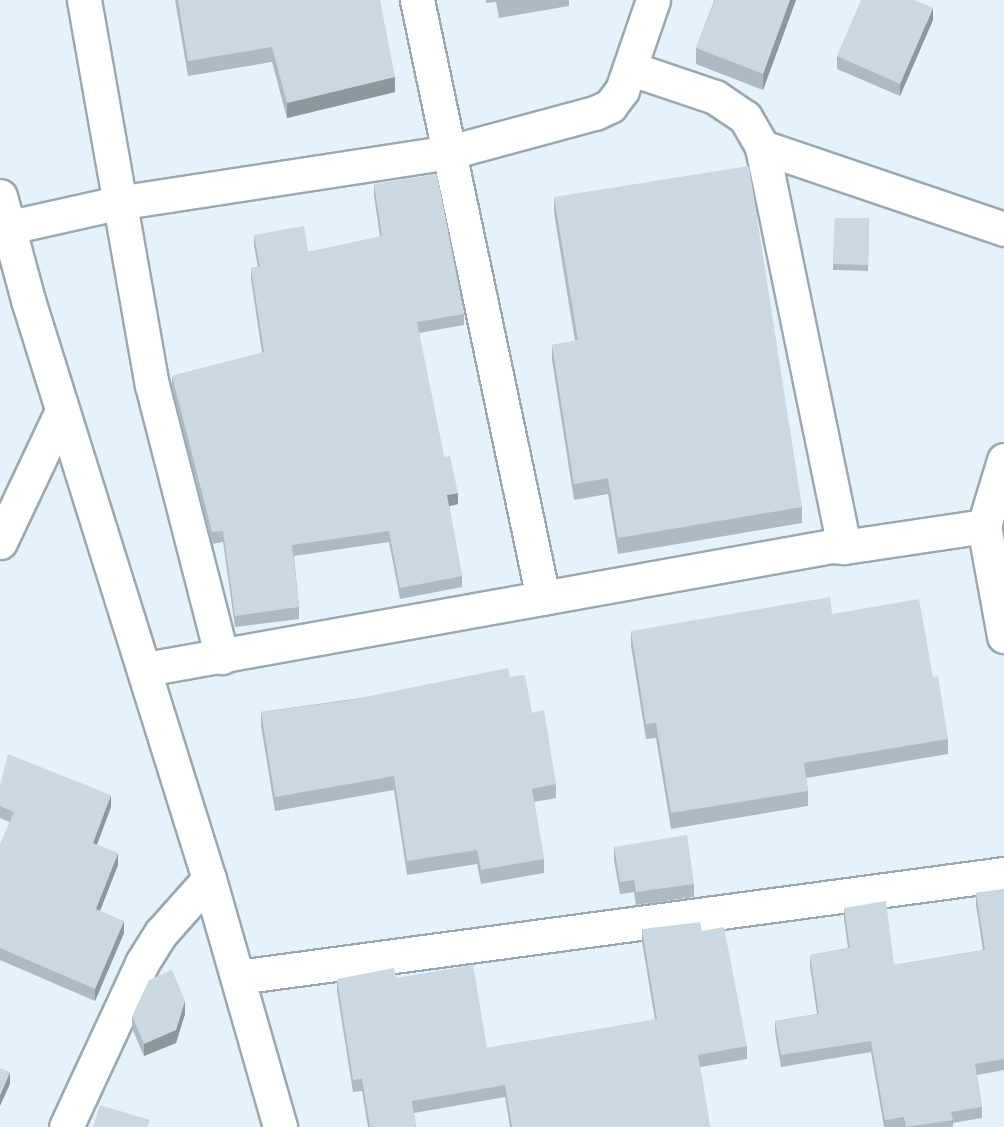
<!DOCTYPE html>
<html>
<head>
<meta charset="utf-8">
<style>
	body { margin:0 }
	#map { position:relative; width:1004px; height:1127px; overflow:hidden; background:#e4f2fc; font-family:Karla,sans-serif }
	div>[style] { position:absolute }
	.roads { filter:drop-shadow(2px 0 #9ba8b2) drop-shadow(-2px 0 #9ba8b2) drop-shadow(0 2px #9ba8b2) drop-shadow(0 -2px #9ba8b2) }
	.street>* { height:33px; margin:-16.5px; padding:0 16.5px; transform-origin:16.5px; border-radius:16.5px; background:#fff }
	.secondary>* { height:33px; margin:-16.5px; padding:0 16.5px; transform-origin:16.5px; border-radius:16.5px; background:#fff }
	.wall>* { inset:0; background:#aebac2 }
	.shaded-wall>* { inset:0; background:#8d979e }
	.building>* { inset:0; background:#cad8e2 }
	span { translate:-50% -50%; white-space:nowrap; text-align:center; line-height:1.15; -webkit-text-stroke:4.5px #fff; paint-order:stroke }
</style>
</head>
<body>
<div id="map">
	<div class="roads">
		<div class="street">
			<i style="left:84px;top:0;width:391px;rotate:80deg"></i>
			<i style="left:152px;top:385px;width:281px;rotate:75.6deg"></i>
			<i style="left:417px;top:0;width:611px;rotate:78.1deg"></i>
			<i style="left:632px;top:69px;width:88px;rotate:18.6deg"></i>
			<i style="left:715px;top:97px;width:36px;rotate:34deg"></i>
			<i style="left:745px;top:117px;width:34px;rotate:60deg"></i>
			<i style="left:762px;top:147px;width:408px;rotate:78.4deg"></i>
			<i style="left:762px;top:147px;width:256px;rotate:18.7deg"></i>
			<i style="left:10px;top:227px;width:110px;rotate:-12.6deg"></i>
			<i style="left:117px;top:203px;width:337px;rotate:-8.7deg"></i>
			<i style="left:450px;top:152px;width:150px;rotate:-15.1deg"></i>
			<i style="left:595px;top:113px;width:17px;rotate:-25deg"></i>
			<i style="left:610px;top:106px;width:20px;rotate:-53deg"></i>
			<i style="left:622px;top:90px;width:95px;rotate:-71deg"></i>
			<i style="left:1004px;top:460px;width:69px;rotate:106.9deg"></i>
			<i style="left:984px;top:526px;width:112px;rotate:79.7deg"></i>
			<i style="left:0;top:542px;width:145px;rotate:-64.7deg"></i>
			<i style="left:146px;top:669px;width:697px;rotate:-10.17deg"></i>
			<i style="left:832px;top:546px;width:12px;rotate:5deg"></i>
			<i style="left:844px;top:547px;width:142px;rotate:-8.5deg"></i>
			<i style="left:238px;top:977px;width:773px;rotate:-7.66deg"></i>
			<i style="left:66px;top:1127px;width:181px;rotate:-65.1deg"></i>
			<i style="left:142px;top:963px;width:36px;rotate:-58deg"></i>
			<i style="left:161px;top:933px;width:72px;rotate:-48.4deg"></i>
		</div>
		<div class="secondary">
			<i style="left:0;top:196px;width:108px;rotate:74.9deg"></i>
			<i style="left:28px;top:300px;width:607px;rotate:72.64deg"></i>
			<i style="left:209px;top:879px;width:258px;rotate:74deg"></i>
		</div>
	</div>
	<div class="wall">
		<i style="clip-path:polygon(175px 0,380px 0,395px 92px,287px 118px,272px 62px,188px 76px)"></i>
		<i style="clip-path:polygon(486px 0,569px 0,569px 6px,499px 18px,496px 2px,486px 3px)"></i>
		<i style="clip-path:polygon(714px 0,796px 0,763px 90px,696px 64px,696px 48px,714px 1px)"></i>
		<i style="clip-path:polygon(933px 20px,900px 96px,837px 69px,837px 56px)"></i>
		<i style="clip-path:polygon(374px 184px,464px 314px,464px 325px,419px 333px,444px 457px,458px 504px,449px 506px,462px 576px,462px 587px,400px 599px,389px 542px,294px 556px,299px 607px,299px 619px,235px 627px,223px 542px,212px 544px,172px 387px,172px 376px,262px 353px,251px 279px,251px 268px,258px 267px,254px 246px,254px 235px,308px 252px,380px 237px,374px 195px)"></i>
		<i style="clip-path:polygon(554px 197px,802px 507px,802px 523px,618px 554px,608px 494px,574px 500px,552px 360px,552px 345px,575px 341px,554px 213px)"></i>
		<i style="clip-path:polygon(835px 218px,869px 218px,868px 271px,833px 270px)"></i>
		<i style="clip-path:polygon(832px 614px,948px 739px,948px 754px,806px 778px,808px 791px,808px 806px,671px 829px,656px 738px,646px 739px,631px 646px,631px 631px)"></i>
		<i style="clip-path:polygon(510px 677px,532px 713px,556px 784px,556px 798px,534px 802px,544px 859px,544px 873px,481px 884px,477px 864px,407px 875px,394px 790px,275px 811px,261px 726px,261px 712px)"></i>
		<i style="clip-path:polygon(0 785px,111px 807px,97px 845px,118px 865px,100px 911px,124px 933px,95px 1001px,0 960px,0 845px,10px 822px,0 818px)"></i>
		<i style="clip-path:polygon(614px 847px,694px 884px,694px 897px,636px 905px,634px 892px,620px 894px,614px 860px)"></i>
		<i style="clip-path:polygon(1004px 889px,1004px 1070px,977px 1075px,982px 1107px,982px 1118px,953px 1123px,953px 1127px,884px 1127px,871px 1052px,781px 1067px,775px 1032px,775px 1021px,817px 1014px,810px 966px,810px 955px,848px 948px,844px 919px,844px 908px,894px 965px,983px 950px,976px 905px,976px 893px)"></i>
		<i style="clip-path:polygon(642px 929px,702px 931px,747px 1046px,747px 1059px,700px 1067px,710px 1127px,510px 1127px,505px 1097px,414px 1113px,416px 1127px,368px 1127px,362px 1091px,353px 1092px,337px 991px,337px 979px,396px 978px,487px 1048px,655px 1020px,642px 942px)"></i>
		<i style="clip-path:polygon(185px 1014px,176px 1043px,144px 1056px,132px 1028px,132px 1016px)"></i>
	</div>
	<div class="shaded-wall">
		<i style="clip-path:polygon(790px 0,796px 0,763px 90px,763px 74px)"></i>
		<i style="clip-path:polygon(933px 8px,933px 20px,900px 96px,900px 84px)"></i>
		<i style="clip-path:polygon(395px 77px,395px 92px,287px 118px,287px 103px)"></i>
		<i style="clip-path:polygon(458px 493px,458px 504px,447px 507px,447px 495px)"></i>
		<i style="clip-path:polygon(111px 795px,111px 807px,93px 855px,93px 843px)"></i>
		<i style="clip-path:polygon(118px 853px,118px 865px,96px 921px,96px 909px)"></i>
		<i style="clip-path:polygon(124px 921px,124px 933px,95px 1001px,95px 989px)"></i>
		<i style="clip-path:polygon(185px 1001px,185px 1014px,176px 1043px,144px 1056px,144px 1044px)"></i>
		<i style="clip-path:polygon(10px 1072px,10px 1084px,0 1106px,0 1095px)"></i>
	</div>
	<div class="building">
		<i style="clip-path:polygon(178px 0,380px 0,395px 77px,287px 103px,272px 47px,188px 61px)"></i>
		<i style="clip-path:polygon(715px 0,790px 0,763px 74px,696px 48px)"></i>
		<i style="clip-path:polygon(861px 0,914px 0,933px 8px,900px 84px,837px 56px)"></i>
		<i style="clip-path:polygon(749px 166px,802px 507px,618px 538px,608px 478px,574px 484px,552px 345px,578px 340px,554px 197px)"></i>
		<i style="clip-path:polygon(437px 174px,464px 314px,417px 322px,444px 457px,450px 456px,458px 493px,447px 495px,462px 576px,400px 588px,389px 531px,292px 545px,299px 607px,235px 616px,223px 531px,212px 532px,172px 376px,264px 352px,251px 268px,260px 267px,254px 235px,304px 226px,308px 252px,382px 236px,374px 184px)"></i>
		<i style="clip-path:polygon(835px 218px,869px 218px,868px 265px,833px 264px)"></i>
		<i style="clip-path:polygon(830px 597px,832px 614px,919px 599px,933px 677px,938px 676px,948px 739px,804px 763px,808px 791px,671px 813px,656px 723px,646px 724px,631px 631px)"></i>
		<i style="clip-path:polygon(508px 668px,510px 677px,525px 675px,532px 713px,544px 710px,556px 784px,532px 789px,544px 859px,481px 870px,477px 850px,407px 861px,394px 776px,275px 797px,261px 712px,345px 701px)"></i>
		<i style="clip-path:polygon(8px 754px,111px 795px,93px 843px,118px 853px,96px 909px,124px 921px,95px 989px,0 948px,0 845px,14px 812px,0 806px,0 785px)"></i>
		<i style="clip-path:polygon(687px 835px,694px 884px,636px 892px,634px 880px,620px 882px,614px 847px)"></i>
		<i style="clip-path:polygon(1004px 889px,1004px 1059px,975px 1064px,982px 1107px,951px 1112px,953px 1120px,906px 1127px,904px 1117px,885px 1120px,871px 1041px,781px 1055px,775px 1021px,819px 1014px,810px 955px,850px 948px,844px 908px,886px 901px,894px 965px,985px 950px,976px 893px)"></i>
		<i style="clip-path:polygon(700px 922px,702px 931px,724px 927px,747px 1046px,698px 1055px,710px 1127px,512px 1127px,505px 1085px,412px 1101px,416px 1127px,370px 1127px,362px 1079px,353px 1080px,337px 979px,394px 968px,396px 978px,473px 965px,487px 1048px,657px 1019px,642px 929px)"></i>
		<i style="clip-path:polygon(172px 970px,185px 1001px,176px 1030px,144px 1044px,132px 1016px,149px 980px)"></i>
		<i style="clip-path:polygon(0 1068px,10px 1072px,0 1095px)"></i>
		<i style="clip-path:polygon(100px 1105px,150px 1120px,147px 1127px,93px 1127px)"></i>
	</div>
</div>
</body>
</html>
